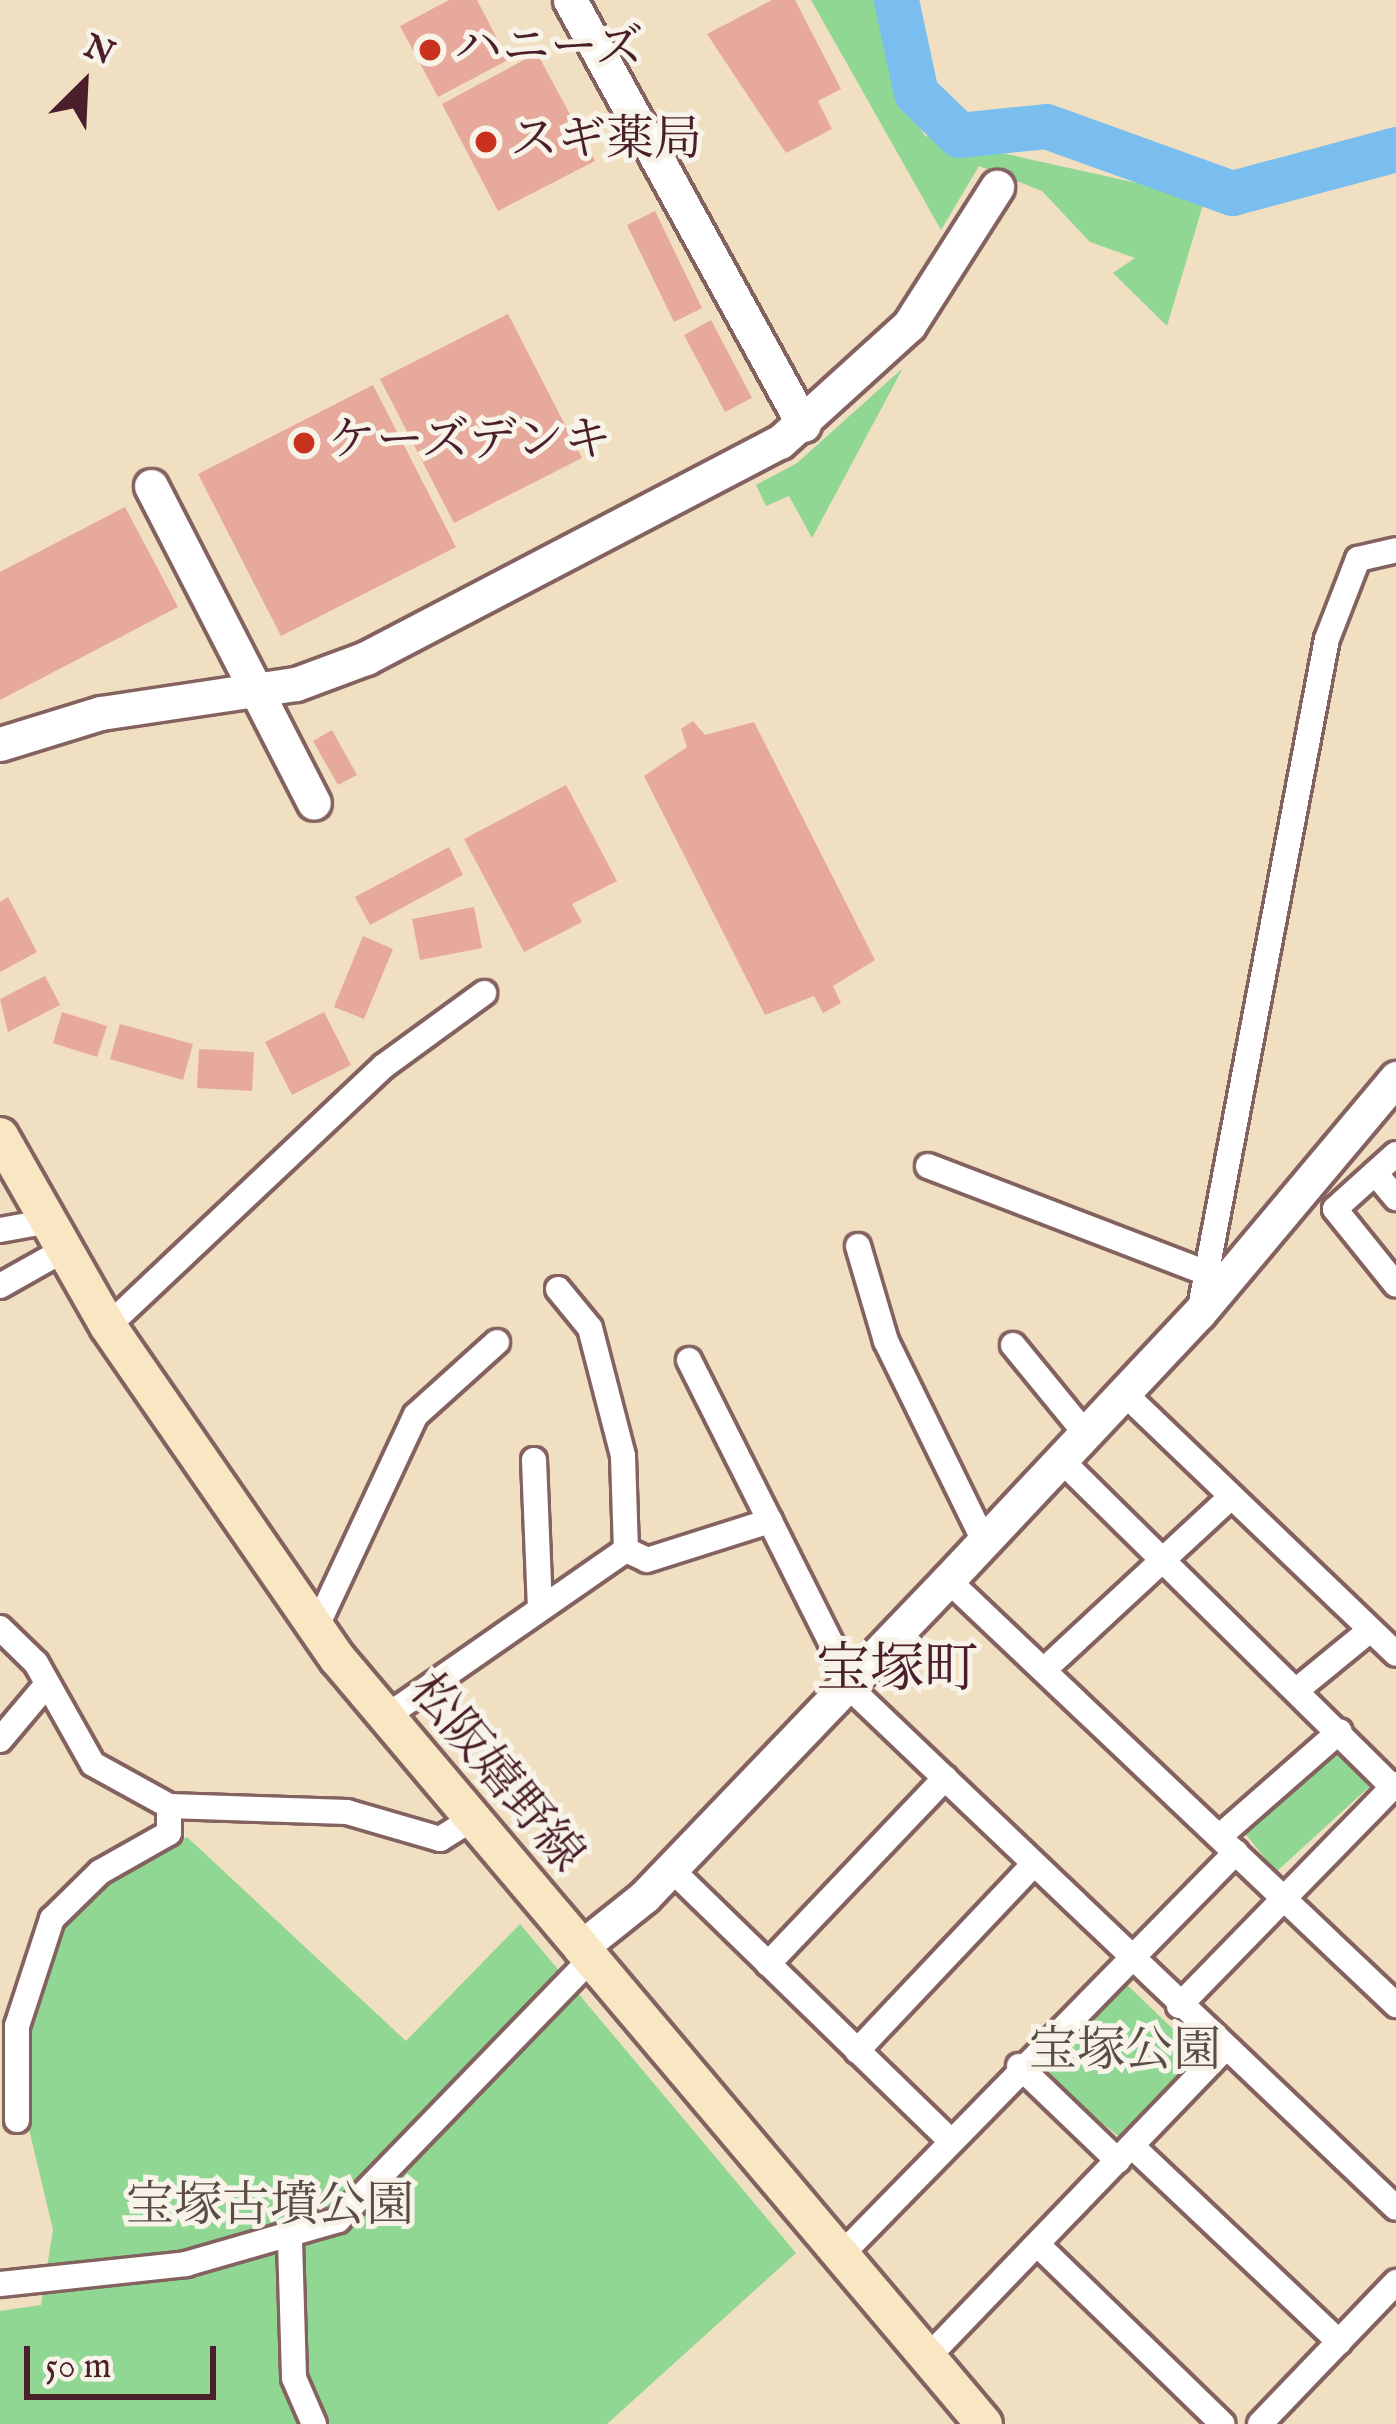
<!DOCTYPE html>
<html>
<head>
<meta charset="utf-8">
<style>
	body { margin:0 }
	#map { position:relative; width:1396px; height:2424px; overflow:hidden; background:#f1dfc1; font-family:"IM FELL English","Noto Serif JP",serif }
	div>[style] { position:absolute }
	.green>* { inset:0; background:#8fd793 }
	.river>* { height:45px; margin:-22.5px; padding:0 22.5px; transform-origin:22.5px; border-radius:22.5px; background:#7abef0 }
	.building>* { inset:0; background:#e7a99b }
	.roads { filter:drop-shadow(3px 0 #846260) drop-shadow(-3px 0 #846260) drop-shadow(0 3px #846260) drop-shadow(0 -3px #846260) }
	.minor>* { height:24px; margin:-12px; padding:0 12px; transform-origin:12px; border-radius:12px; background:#fff }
	.tertiary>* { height:33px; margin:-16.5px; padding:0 16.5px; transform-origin:16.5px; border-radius:16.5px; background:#fff }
	.secondary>* { height:36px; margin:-18px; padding:0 18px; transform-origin:18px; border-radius:18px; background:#f9e7c3 }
	.dots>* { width:33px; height:33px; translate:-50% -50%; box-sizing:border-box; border:6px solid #f7f3e8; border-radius:50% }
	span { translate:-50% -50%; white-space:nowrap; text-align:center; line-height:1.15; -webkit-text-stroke:10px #f7f3e8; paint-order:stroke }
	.poi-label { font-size:48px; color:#4a1f2b }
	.left { translate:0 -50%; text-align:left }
	.street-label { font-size:48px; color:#4a1f2b }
	.park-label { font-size:48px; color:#5b4d45 }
	.quarter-label { font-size:54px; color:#4a1f2b }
	.north { position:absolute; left:24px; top:24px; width:120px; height:120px; -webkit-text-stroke:9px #f7f3e8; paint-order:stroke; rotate:24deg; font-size:33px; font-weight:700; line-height:48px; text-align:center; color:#4a1f2b }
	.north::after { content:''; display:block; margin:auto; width:42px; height:54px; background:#4a1f2b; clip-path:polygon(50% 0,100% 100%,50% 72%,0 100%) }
	.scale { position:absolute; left:24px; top:2346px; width:192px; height:54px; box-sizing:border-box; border:6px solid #4a1f2b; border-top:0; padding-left:15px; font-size:36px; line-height:42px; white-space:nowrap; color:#4a1f2b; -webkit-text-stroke:9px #f7f3e8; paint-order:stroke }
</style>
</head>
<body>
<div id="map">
	<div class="green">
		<i style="clip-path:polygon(811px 0,888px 0,896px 89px,925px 136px,1205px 198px,1167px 326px,1113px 273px,1135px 258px,1090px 242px,1042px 191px,979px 166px,941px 230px)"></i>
		<i style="clip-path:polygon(903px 368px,812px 538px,789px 496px,766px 506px,756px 485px,797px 463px)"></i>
		<i style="clip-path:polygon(1333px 1745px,1369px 1787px,1276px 1872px,1240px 1827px)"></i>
		<i style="clip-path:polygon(187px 1837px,406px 2041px,520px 1924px,796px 2253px,607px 2424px,0 2424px,0 2311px,41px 2305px,53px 2230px,29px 2129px,29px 2033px,55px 1934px,87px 1894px)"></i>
		<i style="clip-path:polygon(1119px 1977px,1201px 2056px,1122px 2139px,1038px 2071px)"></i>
	</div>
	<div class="river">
		<i style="left:896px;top:0;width:95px;rotate:77.9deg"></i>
		<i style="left:916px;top:93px;width:60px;rotate:44.3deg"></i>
		<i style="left:959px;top:135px;width:87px;rotate:-5.9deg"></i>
		<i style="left:1046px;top:126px;width:198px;rotate:19.8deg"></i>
		<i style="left:1232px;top:193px;width:170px;rotate:-15deg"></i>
	</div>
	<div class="building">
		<i style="clip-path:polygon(449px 0,477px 0,508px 60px,438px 97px,400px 26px)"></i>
		<i style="clip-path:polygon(772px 0,795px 0,841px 89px,818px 101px,832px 129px,786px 153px,707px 34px)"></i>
		<i style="clip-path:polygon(537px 53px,595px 161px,498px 211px,442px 104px)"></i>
		<i style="clip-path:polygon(655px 211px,702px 308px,674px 322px,627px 225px)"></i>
		<i style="clip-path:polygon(508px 314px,582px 458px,454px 523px,380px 379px)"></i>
		<i style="clip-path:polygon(711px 320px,752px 398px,725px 412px,684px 335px)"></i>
		<i style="clip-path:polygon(373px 385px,456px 547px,281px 636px,198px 474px)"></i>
		<i style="clip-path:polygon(125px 507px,178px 607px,0 700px,0 572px)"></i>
		<i style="clip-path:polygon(693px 721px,705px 735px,754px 722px,875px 960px,833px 986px,841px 1003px,823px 1013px,814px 996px,765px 1015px,644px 776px,687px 747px,681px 729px)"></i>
		<i style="clip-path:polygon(332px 730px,357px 775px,338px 785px,313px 741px)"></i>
		<i style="clip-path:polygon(566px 785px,617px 881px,572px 904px,582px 922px,524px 952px,464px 839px)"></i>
		<i style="clip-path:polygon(449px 847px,463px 875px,370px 925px,355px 897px)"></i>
		<i style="clip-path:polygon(8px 897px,37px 952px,0 972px,0 902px)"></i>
		<i style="clip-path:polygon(474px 907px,482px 948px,420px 960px,412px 919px)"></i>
		<i style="clip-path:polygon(363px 936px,393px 949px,364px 1019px,334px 1007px)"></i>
		<i style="clip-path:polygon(45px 976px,60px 1005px,8px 1032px,0 999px)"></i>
		<i style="clip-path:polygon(62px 1012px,107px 1026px,97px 1057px,53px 1043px)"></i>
		<i style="clip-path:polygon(324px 1012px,351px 1065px,292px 1095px,265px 1042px)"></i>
		<i style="clip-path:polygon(120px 1024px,193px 1044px,183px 1080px,110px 1059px)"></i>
		<i style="clip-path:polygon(199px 1049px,254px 1052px,252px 1091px,197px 1088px)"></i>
	</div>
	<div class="roads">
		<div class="minor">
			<i style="left:1396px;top:1154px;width:82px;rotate:138deg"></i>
			<i style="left:1335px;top:1209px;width:97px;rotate:51.2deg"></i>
			<i style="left:928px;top:1166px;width:290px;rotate:21deg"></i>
			<i style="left:1375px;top:1173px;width:33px;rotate:50deg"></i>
			<i style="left:0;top:1230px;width:45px;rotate:-10.3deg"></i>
			<i style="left:858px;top:1246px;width:99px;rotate:73.6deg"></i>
			<i style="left:886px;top:1341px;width:223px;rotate:63.9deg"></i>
			<i style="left:0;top:1286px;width:71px;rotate:-29.4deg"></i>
			<i style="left:558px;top:1289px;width:50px;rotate:50.6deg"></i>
			<i style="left:590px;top:1328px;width:132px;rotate:75.5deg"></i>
			<i style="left:623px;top:1456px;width:94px;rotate:88.2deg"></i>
			<i style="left:1199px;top:1313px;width:686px;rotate:-79.25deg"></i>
			<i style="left:1327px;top:639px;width:86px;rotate:-68.8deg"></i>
			<i style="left:1358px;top:559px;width:39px;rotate:-13deg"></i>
			<i style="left:108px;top:1326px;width:379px;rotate:-43.3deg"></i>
			<i style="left:384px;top:1066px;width:124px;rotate:-36.1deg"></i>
			<i style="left:1013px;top:1345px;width:114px;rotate:50.7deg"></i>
			<i style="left:689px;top:1360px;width:180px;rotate:63.3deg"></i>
			<i style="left:1123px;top:1392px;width:378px;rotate:43.8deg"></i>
			<i style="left:1060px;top:1459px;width:461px;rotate:44.6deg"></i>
			<i style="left:534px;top:1460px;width:149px;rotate:87.7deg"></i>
			<i style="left:948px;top:1580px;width:618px;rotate:43.49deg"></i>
			<i style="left:0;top:1628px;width:50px;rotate:44.2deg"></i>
			<i style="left:36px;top:1663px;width:116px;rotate:60.6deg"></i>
			<i style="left:93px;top:1764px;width:87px;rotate:28.9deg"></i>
			<i style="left:169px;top:1806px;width:178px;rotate:1.9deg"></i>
			<i style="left:347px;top:1812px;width:97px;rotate:16.2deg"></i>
			<i style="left:440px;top:1839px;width:34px;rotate:-32deg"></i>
			<i style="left:316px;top:1628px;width:235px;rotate:-64.9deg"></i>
			<i style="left:416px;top:1415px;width:109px;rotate:-42deg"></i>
			<i style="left:1045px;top:1669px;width:253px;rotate:-42.8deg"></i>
			<i style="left:847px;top:1685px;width:758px;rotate:43.61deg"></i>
			<i style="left:1298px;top:1689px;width:93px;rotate:-39.3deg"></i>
			<i style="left:384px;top:1718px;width:295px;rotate:-34.8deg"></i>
			<i style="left:626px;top:1550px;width:23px;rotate:25deg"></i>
			<i style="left:647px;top:1560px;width:129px;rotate:-17.6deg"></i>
			<i style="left:770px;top:1521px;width:179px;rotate:63.4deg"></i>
			<i style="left:0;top:1740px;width:67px;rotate:-49.9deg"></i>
			<i style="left:1220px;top:1836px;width:159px;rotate:-41.2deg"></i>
			<i style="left:671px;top:1869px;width:390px;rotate:44.2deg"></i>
			<i style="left:768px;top:1964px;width:257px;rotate:-46.4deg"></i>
			<i style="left:1179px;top:2006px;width:310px;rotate:-45.7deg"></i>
			<i style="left:857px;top:2051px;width:257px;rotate:-46.6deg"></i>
			<i style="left:1019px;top:2066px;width:137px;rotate:43.8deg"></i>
			<i style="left:17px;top:2120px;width:94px;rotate:-90deg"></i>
			<i style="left:17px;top:2026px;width:113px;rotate:-71.9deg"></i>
			<i style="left:52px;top:1919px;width:67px;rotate:-44.4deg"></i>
			<i style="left:100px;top:1872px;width:79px;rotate:-29.5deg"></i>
			<i style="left:169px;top:1833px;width:27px;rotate:-90deg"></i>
			<i style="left:1133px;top:2147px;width:284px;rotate:43.4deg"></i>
			<i style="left:290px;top:2241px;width:137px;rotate:88.3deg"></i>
			<i style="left:294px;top:2378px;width:50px;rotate:66.5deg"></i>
			<i style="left:1038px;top:2245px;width:257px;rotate:44.1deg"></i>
			<i style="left:839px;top:2257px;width:567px;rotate:-45.57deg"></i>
			<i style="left:0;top:2284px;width:187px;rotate:-6.1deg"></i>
			<i style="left:186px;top:2264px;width:158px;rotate:-16.1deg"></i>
			<i style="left:338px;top:2220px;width:362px;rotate:-45.9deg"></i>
			<i style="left:926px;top:2359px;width:430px;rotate:-46.1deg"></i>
			<i style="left:1260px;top:2424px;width:197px;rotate:-46.2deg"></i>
		</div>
		<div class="tertiary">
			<i style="left:570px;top:0;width:485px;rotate:61.2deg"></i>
			<i style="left:151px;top:486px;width:356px;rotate:62.8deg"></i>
			<i style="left:0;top:744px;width:106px;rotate:-17.1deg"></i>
			<i style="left:101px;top:713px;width:197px;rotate:-8.5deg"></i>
			<i style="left:296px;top:684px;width:75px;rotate:-20.4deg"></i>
			<i style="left:366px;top:658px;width:467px;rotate:-27.6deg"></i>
			<i style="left:780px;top:442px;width:174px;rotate:-42.2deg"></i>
			<i style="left:909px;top:325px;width:164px;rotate:-57.5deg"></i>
			<i style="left:580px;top:1948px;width:82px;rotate:-38.6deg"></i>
			<i style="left:644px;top:1897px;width:439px;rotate:-46.2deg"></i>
			<i style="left:948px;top:1580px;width:366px;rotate:-46.8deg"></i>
			<i style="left:1199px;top:1313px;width:307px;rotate:-50deg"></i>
		</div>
		<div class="secondary">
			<i style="left:0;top:1136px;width:219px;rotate:60.4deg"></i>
			<i style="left:108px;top:1326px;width:405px;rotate:55.4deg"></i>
			<i style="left:338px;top:1659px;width:1001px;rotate:49.82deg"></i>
		</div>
	</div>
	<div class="dots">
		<i style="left:430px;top:50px;background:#c8321e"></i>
		<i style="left:486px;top:142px;background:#c8321e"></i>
		<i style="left:304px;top:443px;background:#c8321e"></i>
	</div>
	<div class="poi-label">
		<span class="left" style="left:454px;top:50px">ハニーズ</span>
		<span class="left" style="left:510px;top:142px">スギ薬局</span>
		<span class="left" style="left:328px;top:443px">ケーズデンキ</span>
	</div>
	<div class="street-label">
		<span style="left:495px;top:1774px;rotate:50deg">松阪嬉野線</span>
	</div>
	<div class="park-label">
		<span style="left:1125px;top:2053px">宝塚公園</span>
		<span style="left:270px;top:2208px">宝塚古墳公園</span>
	</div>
	<div class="quarter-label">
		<span style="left:897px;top:1672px">宝塚町</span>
	</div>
	<div class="north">N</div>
	<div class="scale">50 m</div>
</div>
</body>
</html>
